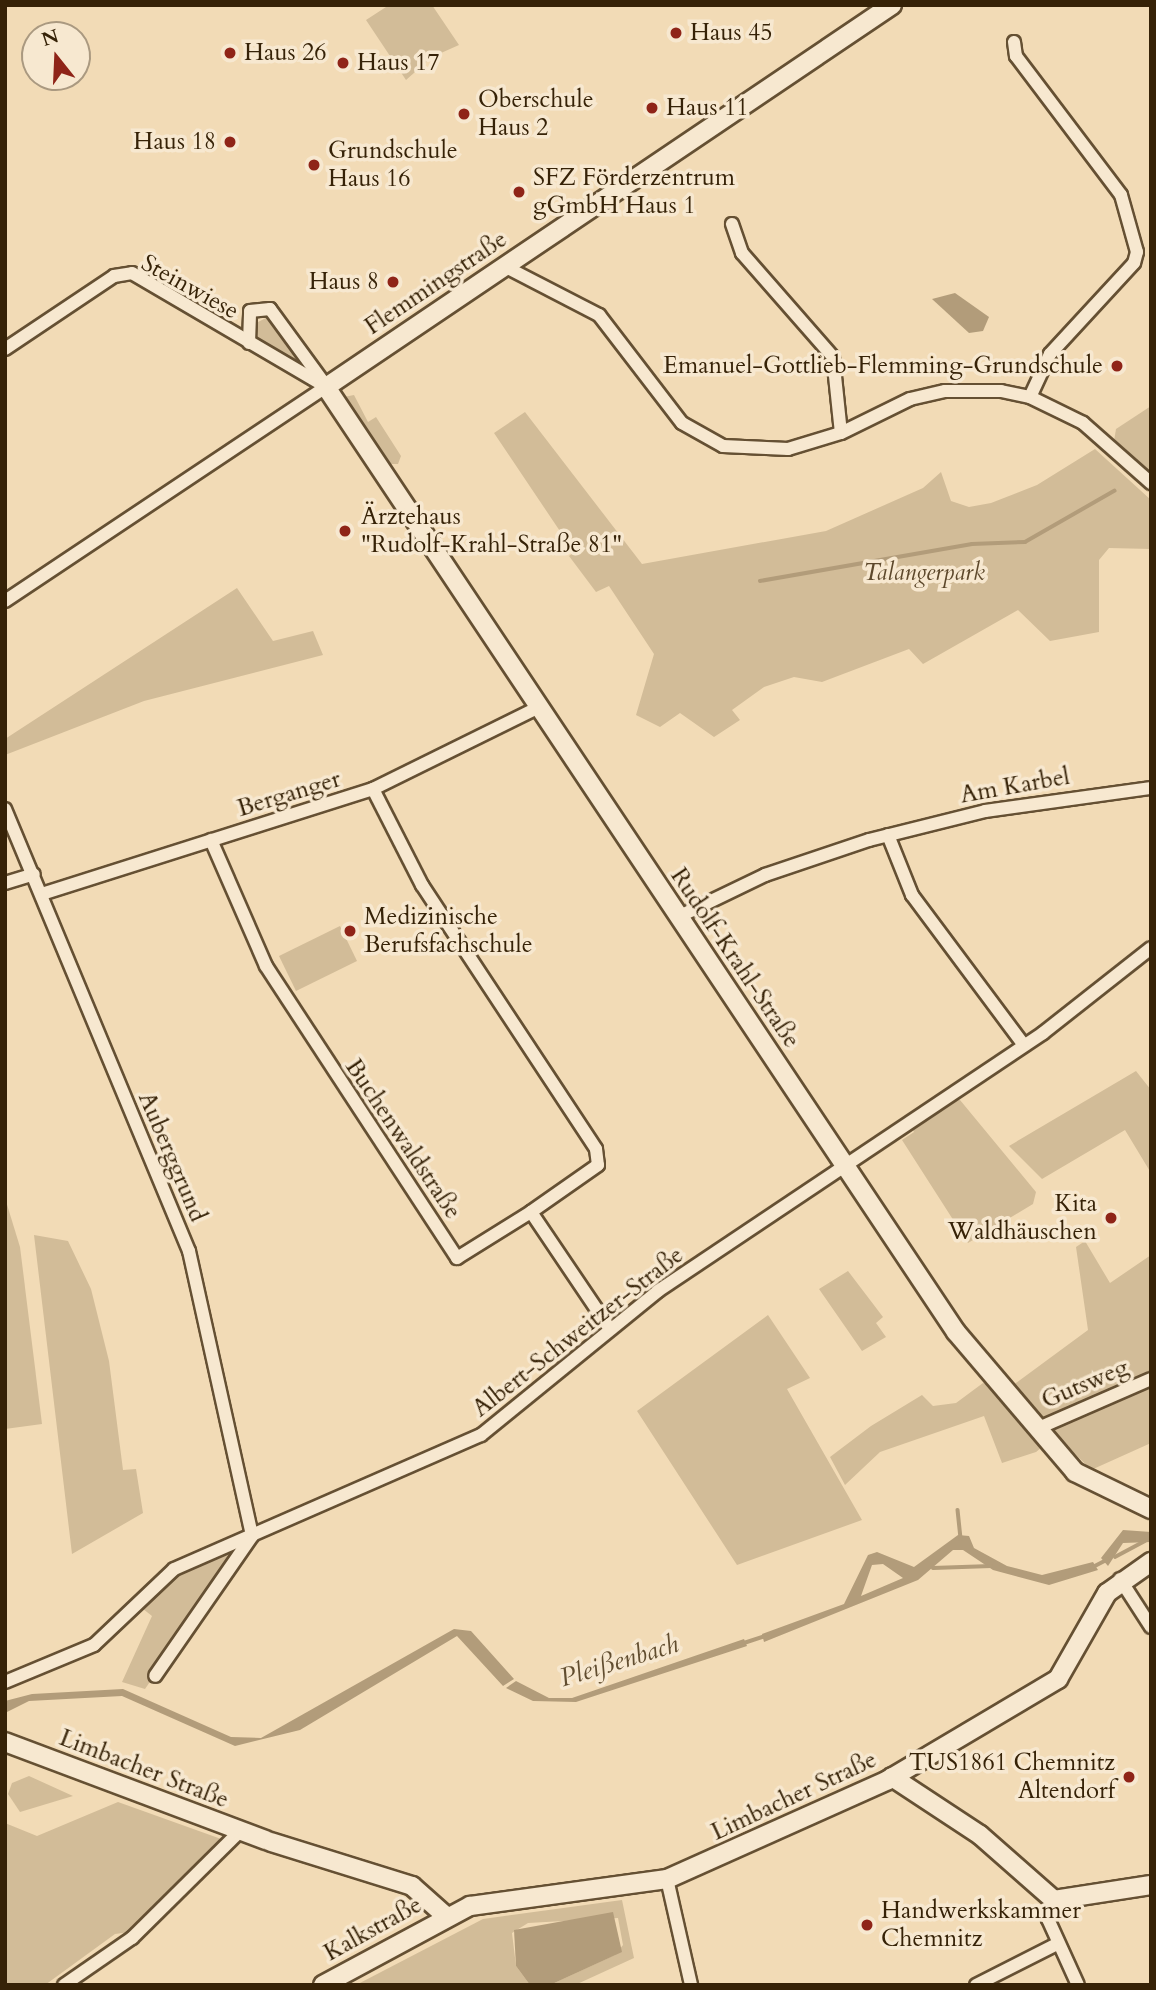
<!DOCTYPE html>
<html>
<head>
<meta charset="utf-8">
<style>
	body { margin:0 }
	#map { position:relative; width:1156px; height:1990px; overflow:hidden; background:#f2dbb6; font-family:Cardo,serif }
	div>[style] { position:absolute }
	.green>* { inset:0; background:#d2bc98 }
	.water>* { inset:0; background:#b29c7a }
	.stream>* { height:3.5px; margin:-1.75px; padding:0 1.75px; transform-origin:1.75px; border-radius:1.75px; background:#b29c7a }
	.roads { filter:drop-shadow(2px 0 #655033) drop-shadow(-2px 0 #655033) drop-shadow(0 2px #655033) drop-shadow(0 -2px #655033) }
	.street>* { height:12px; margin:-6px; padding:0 6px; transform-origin:6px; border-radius:6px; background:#f7e8d0 }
	.secondary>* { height:18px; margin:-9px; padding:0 9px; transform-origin:9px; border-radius:9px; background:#f7e8d0 }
	.dots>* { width:19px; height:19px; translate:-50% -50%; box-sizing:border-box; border:4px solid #f7e8d0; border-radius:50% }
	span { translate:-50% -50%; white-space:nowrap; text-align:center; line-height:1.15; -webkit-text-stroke:7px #f7e8d0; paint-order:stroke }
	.poi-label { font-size:24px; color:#362207 }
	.left { translate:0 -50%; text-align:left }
	.right { translate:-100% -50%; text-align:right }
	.street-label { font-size:24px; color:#362207 }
	.park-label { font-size:24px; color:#5d482b; font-style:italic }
	.water-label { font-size:26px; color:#614d2f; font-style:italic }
	.frame { position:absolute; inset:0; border:7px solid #362207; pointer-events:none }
	.north { position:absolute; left:21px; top:21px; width:70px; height:70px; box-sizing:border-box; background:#f7e8d0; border:2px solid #aa9980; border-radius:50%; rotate:342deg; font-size:19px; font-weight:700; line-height:28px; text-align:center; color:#362207 }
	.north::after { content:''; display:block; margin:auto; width:24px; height:32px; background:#8f2418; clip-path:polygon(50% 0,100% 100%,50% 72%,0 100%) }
</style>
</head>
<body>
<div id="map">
	<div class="green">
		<i style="clip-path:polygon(432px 5px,459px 45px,432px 57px,406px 80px,366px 20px,386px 7px)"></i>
		<i style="clip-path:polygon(266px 318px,297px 359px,293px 363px,254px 335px,254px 324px)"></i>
		<i style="clip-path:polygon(354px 395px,368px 422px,376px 417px,401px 456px,398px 464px,388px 464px,344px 397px)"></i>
		<i style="clip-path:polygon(1151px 406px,1151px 474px,1114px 441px,1116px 429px)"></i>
		<i style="clip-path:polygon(525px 412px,642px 564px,826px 531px,923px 488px,941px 472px,951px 501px,969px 507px,991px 503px,1037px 485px,1095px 449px,1151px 500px,1151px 549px,1109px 548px,1099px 560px,1099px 632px,1050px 641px,1018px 610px,923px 664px,909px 649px,822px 682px,794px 677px,764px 687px,732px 710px,740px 720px,714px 737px,680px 713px,660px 727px,636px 715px,654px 654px,609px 586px,596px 592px,569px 556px,574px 552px,494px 433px)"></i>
		<i style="clip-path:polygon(237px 588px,273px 641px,313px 631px,323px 655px,144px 701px,5px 755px,5px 739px)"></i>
		<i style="clip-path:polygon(340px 926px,357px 961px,296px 991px,279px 956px)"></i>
		<i style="clip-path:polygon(1136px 1071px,1151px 1090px,1151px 1173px,1125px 1130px,1042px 1179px,1009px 1146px)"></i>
		<i style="clip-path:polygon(953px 1099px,960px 1100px,1036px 1192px,1033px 1204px,968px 1243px,902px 1140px,914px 1132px,911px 1126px)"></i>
		<i style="clip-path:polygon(5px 1198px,20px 1247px,42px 1424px,5px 1429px)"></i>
		<i style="clip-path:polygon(34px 1235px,68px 1241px,91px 1289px,109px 1361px,123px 1470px,136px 1469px,143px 1513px,72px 1554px)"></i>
		<i style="clip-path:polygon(1085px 1241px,1110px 1283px,1151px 1255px,1151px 1443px,1091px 1470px,1057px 1435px,1036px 1452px,1002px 1463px,984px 1416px,880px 1452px,845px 1485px,830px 1457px,871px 1426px,922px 1395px,933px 1406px,956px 1403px,983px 1383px,1005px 1391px,1088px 1330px,1076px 1247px)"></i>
		<i style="clip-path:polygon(848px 1271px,883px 1317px,876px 1323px,886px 1337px,862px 1351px,819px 1289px)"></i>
		<i style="clip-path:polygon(768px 1315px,810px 1378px,787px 1389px,862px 1520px,737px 1565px,637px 1411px)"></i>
		<i style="clip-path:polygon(238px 1545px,239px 1552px,145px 1689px,122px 1682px,152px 1616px,138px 1605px,163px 1580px)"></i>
		<i style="clip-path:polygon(29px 1776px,73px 1796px,20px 1812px,8px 1794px,12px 1783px)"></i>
		<i style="clip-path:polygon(118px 1802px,224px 1840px,130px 1932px,115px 1934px,45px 1985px,5px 1985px,5px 1823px,37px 1836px)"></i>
		<i style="clip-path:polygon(622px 1900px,634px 1958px,575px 1985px,550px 1985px,615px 1955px,623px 1945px,618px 1918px,528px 1923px,512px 1933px,516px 1966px,530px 1985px,356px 1985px,483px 1919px)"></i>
	</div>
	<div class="water">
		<i style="clip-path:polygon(955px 293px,989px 317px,983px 331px,969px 333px,932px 299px)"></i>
		<i style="clip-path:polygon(1123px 1530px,1151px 1532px,1151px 1542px,1123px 1543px,1108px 1566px,1101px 1558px)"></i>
		<i style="clip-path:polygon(evenodd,958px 1535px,969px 1536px,974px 1548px,1007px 1566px,1042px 1575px,1093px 1562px,1098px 1570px,1049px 1585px,993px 1570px,963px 1550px,953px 1550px,918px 1580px,764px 1642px,762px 1634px,844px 1604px,868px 1555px,877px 1552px,914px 1567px,958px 1535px,883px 1564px,903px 1578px,861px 1596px,872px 1565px,883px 1564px)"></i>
		<i style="clip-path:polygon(454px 1629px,471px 1631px,514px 1679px,503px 1686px,457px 1636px,300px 1730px,235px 1746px,122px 1696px,29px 1701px,5px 1713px,5px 1701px,32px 1694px,123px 1689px,231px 1737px,261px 1738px)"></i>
		<i style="clip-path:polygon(744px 1639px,747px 1646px,576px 1702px,533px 1701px,506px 1688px,516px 1681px,549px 1698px,572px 1698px)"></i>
		<i style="clip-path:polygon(613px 1912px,622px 1952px,550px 1985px,530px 1985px,516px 1966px,514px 1930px)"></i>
	</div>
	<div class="stream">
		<i style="left:760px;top:581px;width:215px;rotate:-9.9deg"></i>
		<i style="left:972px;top:544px;width:53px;rotate:-2.2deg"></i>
		<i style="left:1025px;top:542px;width:103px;rotate:-29.8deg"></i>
		<i style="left:958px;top:1510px;width:29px;rotate:84deg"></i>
		<i style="left:1115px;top:1557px;width:34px;rotate:-28deg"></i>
		<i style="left:933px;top:1568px;width:58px;rotate:-2deg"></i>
		<i style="left:1091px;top:1568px;width:18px;rotate:-27deg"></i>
		<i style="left:744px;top:1643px;width:23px;rotate:-18deg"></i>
	</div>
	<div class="roads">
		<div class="street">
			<i style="left:1014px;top:42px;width:14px;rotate:82deg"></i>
			<i style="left:1016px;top:56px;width:174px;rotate:52.9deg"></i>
			<i style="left:1121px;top:195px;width:59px;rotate:74.3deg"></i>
			<i style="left:1137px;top:252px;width:11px;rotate:105deg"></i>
			<i style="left:1134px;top:263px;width:124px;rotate:132.7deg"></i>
			<i style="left:1050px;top:354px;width:47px;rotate:114.9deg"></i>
			<i style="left:732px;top:224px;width:31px;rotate:71deg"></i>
			<i style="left:742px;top:253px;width:138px;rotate:48.8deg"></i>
			<i style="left:833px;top:357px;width:76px;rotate:84deg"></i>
			<i style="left:504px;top:266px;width:107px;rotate:27.3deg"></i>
			<i style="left:599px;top:315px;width:136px;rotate:52.5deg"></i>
			<i style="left:682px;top:423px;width:47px;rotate:29.3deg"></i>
			<i style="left:723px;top:446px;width:65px;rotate:2.6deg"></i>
			<i style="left:788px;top:449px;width:55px;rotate:-16.8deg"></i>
			<i style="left:841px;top:433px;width:77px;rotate:-26.2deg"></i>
			<i style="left:910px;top:399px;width:36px;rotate:-13deg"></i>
			<i style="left:945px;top:391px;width:56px"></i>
			<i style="left:1001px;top:391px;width:30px;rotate:12deg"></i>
			<i style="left:1030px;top:397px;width:59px;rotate:26.1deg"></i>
			<i style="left:1083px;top:423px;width:91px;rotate:41.4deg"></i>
			<i style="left:249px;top:343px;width:32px;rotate:-88deg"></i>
			<i style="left:250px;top:311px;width:20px;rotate:-6deg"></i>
			<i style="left:270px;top:309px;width:92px;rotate:53.9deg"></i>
			<i style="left:5px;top:349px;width:131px;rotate:-33.8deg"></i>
			<i style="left:114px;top:276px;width:18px;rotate:-9deg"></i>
			<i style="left:132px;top:273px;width:225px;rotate:30.4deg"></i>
			<i style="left:5px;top:601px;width:386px;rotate:-33.7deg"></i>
			<i style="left:373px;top:789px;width:108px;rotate:63deg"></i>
			<i style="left:422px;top:885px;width:316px;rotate:56.6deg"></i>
			<i style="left:596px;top:1149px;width:16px;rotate:83deg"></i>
			<i style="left:598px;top:1165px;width:82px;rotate:145deg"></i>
			<i style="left:5px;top:809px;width:479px;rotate:67.4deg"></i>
			<i style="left:189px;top:1251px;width:292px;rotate:77.5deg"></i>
			<i style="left:252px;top:1536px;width:170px;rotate:124.7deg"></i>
			<i style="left:888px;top:835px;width:65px;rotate:68.2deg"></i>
			<i style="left:912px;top:895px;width:186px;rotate:53.3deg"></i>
			<i style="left:211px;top:840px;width:137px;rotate:66.4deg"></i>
			<i style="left:266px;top:966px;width:349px;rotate:56.8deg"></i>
			<i style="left:457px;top:1258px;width:87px;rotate:-31.9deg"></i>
			<i style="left:531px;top:1212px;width:141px;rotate:56deg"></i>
			<i style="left:5px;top:883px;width:30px;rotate:-17deg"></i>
			<i style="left:42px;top:894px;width:347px;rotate:-17.6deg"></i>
			<i style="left:373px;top:789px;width:183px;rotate:-26.3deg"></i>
			<i style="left:678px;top:917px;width:97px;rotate:-25.8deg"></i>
			<i style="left:765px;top:875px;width:110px;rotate:-18.6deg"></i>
			<i style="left:869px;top:840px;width:120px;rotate:-14deg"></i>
			<i style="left:985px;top:811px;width:168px;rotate:-7.9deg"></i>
			<i style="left:1036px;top:1429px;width:125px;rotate:-23.5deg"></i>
			<i style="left:1120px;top:1579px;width:57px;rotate:57.1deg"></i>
			<i style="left:5px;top:1682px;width:96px;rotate:-22.6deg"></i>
			<i style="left:94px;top:1645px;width:110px;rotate:-43.5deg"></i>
			<i style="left:174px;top:1569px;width:335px;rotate:-23.6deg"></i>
			<i style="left:481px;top:1435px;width:228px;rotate:-39.1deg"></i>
			<i style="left:658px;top:1291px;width:463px;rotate:-33.8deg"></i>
			<i style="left:1043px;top:1033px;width:137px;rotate:-38.2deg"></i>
			<i style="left:667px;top:1879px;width:109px;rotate:77.2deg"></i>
			<i style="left:1054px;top:1900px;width:20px;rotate:108deg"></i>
			<i style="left:1048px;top:1919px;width:72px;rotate:65.6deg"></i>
			<i style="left:64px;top:1985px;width:83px;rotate:-34.7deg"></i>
			<i style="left:132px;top:1938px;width:152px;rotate:-44.7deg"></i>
			<i style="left:976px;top:1985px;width:91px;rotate:-26.8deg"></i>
		</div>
		<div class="secondary">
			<i style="left:892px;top:5px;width:683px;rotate:145.98deg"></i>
			<i style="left:326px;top:387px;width:1136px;rotate:56.31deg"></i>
			<i style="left:956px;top:1332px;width:184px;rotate:49.6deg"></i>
			<i style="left:1075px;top:1472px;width:85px;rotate:26deg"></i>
			<i style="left:5px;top:1742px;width:279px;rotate:20.6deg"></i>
			<i style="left:892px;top:1777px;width:105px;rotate:33.4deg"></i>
			<i style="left:980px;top:1835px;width:98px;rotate:41.3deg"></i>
			<i style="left:1054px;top:1900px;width:98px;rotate:-8.8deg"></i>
			<i style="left:271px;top:1842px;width:148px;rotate:17.3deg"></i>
			<i style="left:412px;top:1886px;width:47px;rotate:41.5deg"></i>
			<i style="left:323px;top:1985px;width:167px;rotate:-28.3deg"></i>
			<i style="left:470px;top:1906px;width:199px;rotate:-7.8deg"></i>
			<i style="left:667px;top:1879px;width:242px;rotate:-24.1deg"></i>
			<i style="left:888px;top:1780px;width:198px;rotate:-30.7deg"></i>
			<i style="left:1058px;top:1679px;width:99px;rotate:-60.3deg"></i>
			<i style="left:1107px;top:1593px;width:54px;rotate:-35.2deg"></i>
		</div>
	</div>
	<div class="dots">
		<i style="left:676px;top:33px;background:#8f2418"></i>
		<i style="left:230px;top:53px;background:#8f2418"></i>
		<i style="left:343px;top:63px;background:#8f2418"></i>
		<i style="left:652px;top:108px;background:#8f2418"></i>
		<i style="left:464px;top:114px;background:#8f2418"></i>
		<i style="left:230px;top:142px;background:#8f2418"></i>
		<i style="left:314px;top:165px;background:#8f2418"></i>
		<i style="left:519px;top:192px;background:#8f2418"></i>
		<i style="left:393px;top:282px;background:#8f2418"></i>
		<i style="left:1117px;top:366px;background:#8f2418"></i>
		<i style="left:345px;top:531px;background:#8f2418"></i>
		<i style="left:350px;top:931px;background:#8f2418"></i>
		<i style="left:1111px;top:1218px;background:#8f2418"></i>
		<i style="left:1129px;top:1777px;background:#8f2418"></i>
		<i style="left:867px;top:1925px;background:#8f2418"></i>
	</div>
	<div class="poi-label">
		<span class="left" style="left:690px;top:33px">Haus 45</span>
		<span class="left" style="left:244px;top:53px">Haus 26</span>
		<span class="left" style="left:357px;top:63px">Haus 17</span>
		<span class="left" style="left:478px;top:114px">Oberschule<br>Haus 2</span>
		<span class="left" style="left:666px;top:108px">Haus 11</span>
		<span class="right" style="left:216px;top:142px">Haus 18</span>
		<span class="left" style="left:328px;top:165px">Grundschule<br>Haus 16</span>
		<span class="left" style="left:533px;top:192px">SFZ Förderzentrum<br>gGmbH Haus 1</span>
		<span class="right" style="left:379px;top:282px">Haus 8</span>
		<span class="right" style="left:1103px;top:366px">Emanuel-Gottlieb-Flemming-Grundschule</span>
		<span class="left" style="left:361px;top:531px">Ärztehaus<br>"Rudolf-Krahl-Straße 81"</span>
		<span class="left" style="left:364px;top:931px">Medizinische<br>Berufsfachschule</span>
		<span class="right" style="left:1097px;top:1218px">Kita<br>Waldhäuschen</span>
		<span class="right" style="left:1115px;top:1777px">TUS1861 Chemnitz<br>Altendorf</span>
		<span class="left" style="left:881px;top:1925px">Handwerkskammer<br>Chemnitz</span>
	</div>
	<div class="street-label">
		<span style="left:436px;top:283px;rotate:-34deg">Flemmingstraße</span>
		<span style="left:190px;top:287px;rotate:29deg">Steinwiese</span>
		<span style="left:1015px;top:786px;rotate:-10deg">Am Karbel</span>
		<span style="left:289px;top:794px;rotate:-17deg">Berganger</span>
		<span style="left:735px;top:958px;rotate:56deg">Rudolf-Krahl-Straße</span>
		<span style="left:403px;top:1139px;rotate:56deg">Buchenwaldstraße</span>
		<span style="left:172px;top:1157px;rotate:67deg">Auberggrund</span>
		<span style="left:578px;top:1332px;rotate:-38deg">Albert-Schweitzer-Straße</span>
		<span style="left:1085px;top:1384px;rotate:-23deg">Gutsweg</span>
		<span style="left:144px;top:1769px;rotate:21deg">Limbacher Straße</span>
		<span style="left:794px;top:1796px;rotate:-25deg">Limbacher Straße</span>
		<span style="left:373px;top:1929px;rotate:-29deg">Kalkstraße</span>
	</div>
	<div class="park-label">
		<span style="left:924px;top:573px">Talangerpark</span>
	</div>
	<div class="water-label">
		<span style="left:619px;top:1661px;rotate:-17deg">Pleißenbach</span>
	</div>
	<div class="frame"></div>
	<div class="north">N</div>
</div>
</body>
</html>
